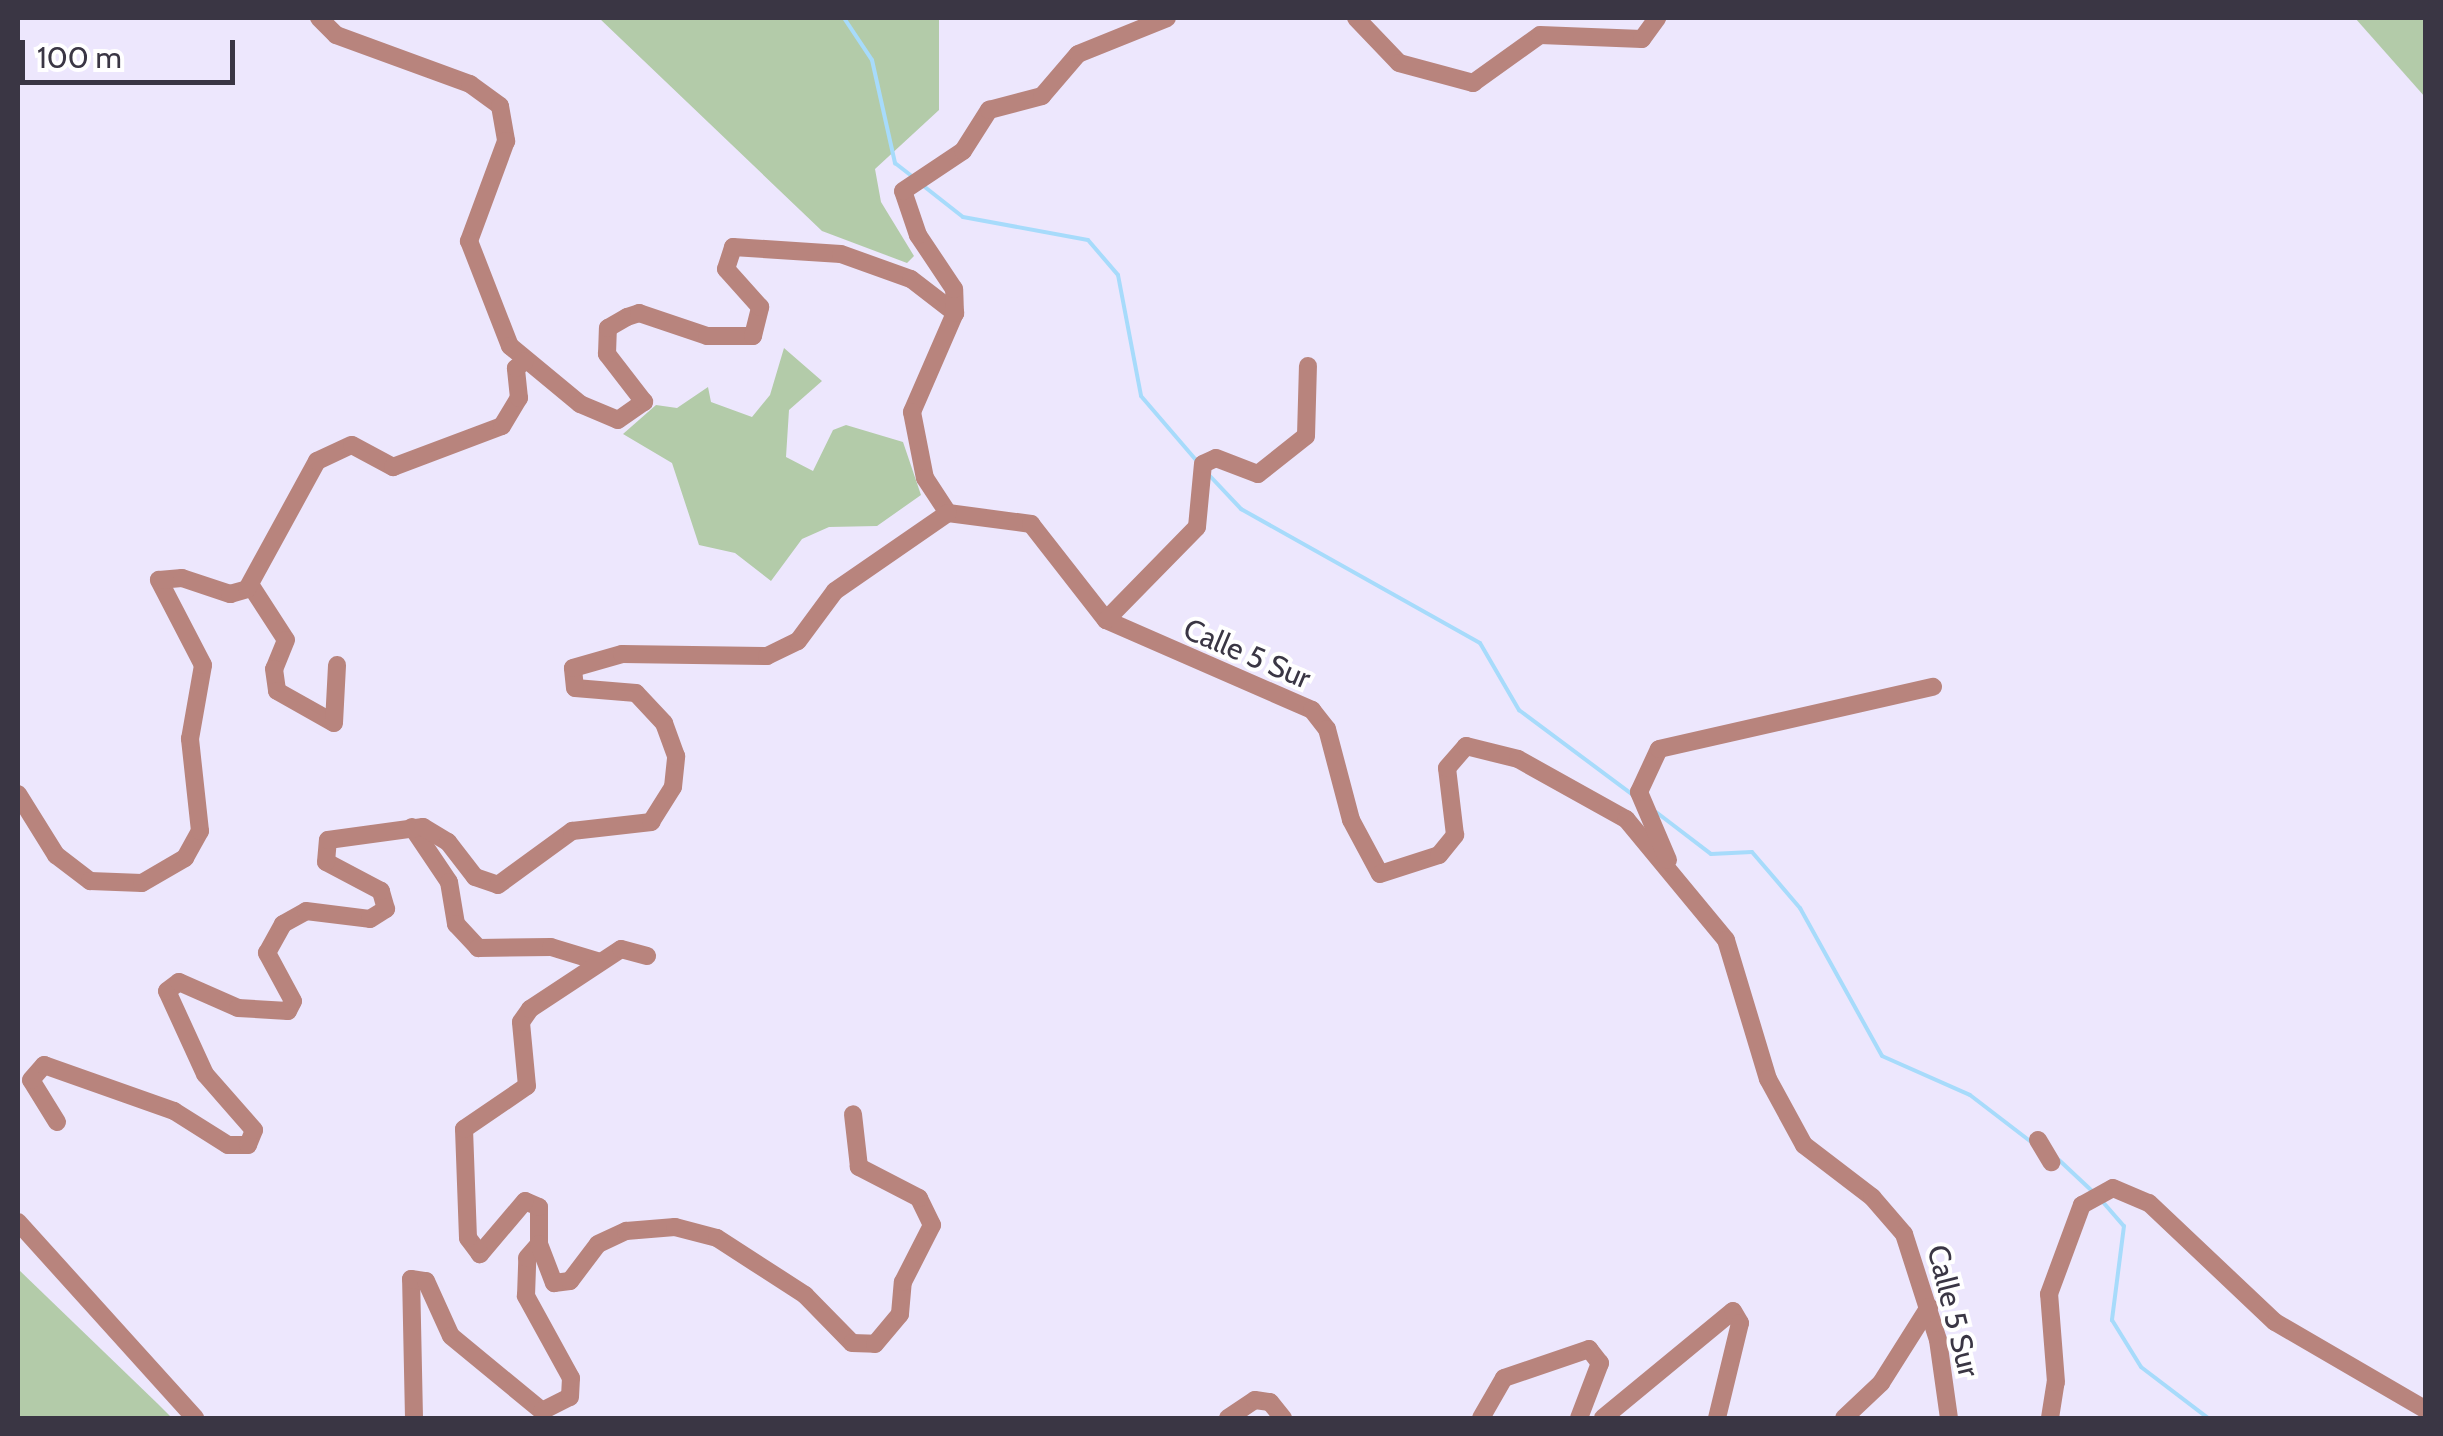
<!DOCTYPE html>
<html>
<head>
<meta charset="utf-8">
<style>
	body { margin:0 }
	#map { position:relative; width:2443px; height:1436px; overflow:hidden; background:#ede7fd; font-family:Cabin,sans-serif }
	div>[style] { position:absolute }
	.green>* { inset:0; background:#b3cba9 }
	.stream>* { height:4px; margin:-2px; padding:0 2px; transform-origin:2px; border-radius:2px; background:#a7dbfb }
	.minor>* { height:18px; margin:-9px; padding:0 9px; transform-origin:9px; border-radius:9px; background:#b8847d }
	span { translate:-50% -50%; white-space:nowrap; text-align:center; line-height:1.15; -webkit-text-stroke:8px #fff; paint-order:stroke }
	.street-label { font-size:30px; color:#3a3644 }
	.frame { position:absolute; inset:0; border:20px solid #3a3644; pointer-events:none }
	.scale { position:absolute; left:20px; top:40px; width:215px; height:45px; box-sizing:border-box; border:5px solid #3a3644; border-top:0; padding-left:12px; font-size:30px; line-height:35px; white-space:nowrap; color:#3a3644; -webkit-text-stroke:8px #fff; paint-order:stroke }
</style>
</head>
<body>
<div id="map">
	<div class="green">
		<i style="clip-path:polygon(599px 18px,939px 18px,939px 110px,875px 169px,881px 202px,914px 256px,907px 263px,822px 231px)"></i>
		<i style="clip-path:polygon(2355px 18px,2425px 18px,2425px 97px)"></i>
		<i style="clip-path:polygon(784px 348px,822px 381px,789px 410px,786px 457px,813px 471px,833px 430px,846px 425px,903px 442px,921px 495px,877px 526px,829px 527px,802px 539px,771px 581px,735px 553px,699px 545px,672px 463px,623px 434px,656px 405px,677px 408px,708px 387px,711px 402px,752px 417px,770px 395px)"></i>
		<i style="clip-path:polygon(18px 1269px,158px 1404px,172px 1418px,18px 1418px)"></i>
	</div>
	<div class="stream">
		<i style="left:844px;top:18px;width:50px;rotate:56.3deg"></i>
		<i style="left:872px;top:60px;width:106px;rotate:77.4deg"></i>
		<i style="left:895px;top:163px;width:24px;rotate:38deg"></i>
		<i style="left:921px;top:184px;width:53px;rotate:38.2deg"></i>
		<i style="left:963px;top:217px;width:127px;rotate:10.4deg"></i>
		<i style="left:1088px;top:240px;width:46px;rotate:49.4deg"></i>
		<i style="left:1118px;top:275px;width:123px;rotate:79.2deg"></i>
		<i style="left:1141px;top:396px;width:84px;rotate:49.3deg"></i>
		<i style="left:1209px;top:475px;width:47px;rotate:46.7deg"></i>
		<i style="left:1241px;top:509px;width:274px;rotate:29.3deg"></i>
		<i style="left:1480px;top:643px;width:78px;rotate:59.8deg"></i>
		<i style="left:1519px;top:710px;width:142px;rotate:36.7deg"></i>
		<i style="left:1656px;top:812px;width:69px;rotate:37.4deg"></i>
		<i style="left:1711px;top:854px;width:41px;rotate:-2.8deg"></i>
		<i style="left:1752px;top:852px;width:74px;rotate:49.4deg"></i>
		<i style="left:1800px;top:908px;width:169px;rotate:61deg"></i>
		<i style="left:1882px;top:1056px;width:96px;rotate:23.9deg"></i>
		<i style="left:1970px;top:1095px;width:76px;rotate:37.5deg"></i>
		<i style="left:2059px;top:1160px;width:45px;rotate:43.2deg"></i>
		<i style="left:2102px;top:1201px;width:33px;rotate:49deg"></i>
		<i style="left:2124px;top:1226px;width:95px;rotate:97.3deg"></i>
		<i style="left:2112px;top:1320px;width:55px;rotate:58.3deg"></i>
		<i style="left:2141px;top:1367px;width:84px;rotate:37.3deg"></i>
	</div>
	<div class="minor">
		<i style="left:319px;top:18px;width:24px;rotate:45deg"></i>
		<i style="left:336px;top:35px;width:143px;rotate:20.1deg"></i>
		<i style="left:470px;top:84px;width:37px;rotate:36deg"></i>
		<i style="left:500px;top:106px;width:36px;rotate:80deg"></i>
		<i style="left:506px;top:141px;width:107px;rotate:110.3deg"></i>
		<i style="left:469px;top:241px;width:113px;rotate:68.7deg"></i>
		<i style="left:510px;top:346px;width:91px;rotate:39.6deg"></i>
		<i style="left:580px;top:404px;width:41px;rotate:22.8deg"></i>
		<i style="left:618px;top:420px;width:32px;rotate:-35deg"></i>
		<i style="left:644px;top:402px;width:61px;rotate:-127.6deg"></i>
		<i style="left:607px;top:354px;width:26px;rotate:-88deg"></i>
		<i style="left:608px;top:328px;width:22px;rotate:-30deg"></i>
		<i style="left:627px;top:317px;width:13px;rotate:-18deg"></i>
		<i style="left:639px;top:313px;width:72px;rotate:18.7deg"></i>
		<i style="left:707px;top:336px;width:46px"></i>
		<i style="left:753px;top:336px;width:30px;rotate:-76deg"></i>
		<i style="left:760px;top:307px;width:51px;rotate:-131.8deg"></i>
		<i style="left:726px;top:269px;width:23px;rotate:-72deg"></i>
		<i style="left:733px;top:247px;width:108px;rotate:3.7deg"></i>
		<i style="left:841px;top:254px;width:74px;rotate:19.7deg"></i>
		<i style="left:911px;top:279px;width:56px;rotate:37.7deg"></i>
		<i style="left:955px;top:313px;width:108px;rotate:113.5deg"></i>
		<i style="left:912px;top:412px;width:67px;rotate:78.9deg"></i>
		<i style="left:925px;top:478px;width:42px;rotate:56.7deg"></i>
		<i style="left:948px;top:513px;width:84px;rotate:7.5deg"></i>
		<i style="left:1031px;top:524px;width:122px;rotate:52deg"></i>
		<i style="left:1106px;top:620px;width:225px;rotate:23.6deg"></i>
		<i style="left:1312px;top:710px;width:24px;rotate:52deg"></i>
		<i style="left:1327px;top:729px;width:94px;rotate:75.2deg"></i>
		<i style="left:1351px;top:820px;width:61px;rotate:61.8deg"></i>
		<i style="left:1380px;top:874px;width:62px;rotate:-17.9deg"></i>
		<i style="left:1439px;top:855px;width:26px;rotate:-51deg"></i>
		<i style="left:1455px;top:835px;width:67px;rotate:-96.8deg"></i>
		<i style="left:1447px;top:768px;width:29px;rotate:-49deg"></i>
		<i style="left:1466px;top:746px;width:54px;rotate:14deg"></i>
		<i style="left:1518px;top:759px;width:124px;rotate:29.1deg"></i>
		<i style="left:1626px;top:819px;width:157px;rotate:50.4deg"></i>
		<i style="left:1726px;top:940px;width:145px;rotate:73.2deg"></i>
		<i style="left:1768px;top:1079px;width:75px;rotate:61.4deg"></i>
		<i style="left:1804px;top:1145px;width:86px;rotate:37.4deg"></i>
		<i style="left:1872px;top:1197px;width:49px;rotate:49.1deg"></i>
		<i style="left:1904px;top:1234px;width:111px;rotate:72.2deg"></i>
		<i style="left:1938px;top:1340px;width:79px;rotate:82deg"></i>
		<i style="left:1356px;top:18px;width:62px;rotate:46.3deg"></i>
		<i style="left:1399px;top:63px;width:77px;rotate:15.1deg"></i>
		<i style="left:1473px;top:83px;width:82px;rotate:-35.6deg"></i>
		<i style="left:1540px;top:35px;width:102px;rotate:2.2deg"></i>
		<i style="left:1642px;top:39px;width:26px;rotate:-54deg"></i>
		<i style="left:955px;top:313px;width:24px;rotate:-92deg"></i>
		<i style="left:954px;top:289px;width:65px;rotate:-123.7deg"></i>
		<i style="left:918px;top:235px;width:46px;rotate:-108.8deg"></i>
		<i style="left:903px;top:191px;width:72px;rotate:-33.7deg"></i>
		<i style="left:963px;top:151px;width:49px;rotate:-57.6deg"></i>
		<i style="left:989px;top:110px;width:55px;rotate:-14.8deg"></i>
		<i style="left:1042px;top:96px;width:55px;rotate:-49.4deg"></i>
		<i style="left:1078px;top:54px;width:96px;rotate:-22deg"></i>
		<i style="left:251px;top:586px;width:64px;rotate:57.1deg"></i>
		<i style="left:286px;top:640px;width:31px;rotate:112deg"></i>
		<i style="left:274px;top:669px;width:22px;rotate:82deg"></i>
		<i style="left:277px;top:691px;width:65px;rotate:29.3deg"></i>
		<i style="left:334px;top:723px;width:58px;rotate:-87deg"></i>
		<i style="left:1106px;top:620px;width:130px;rotate:-45.6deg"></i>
		<i style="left:1197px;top:527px;width:63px;rotate:-84.6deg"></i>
		<i style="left:1203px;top:464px;width:14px;rotate:-25deg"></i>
		<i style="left:1216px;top:458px;width:45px;rotate:20.9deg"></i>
		<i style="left:1258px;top:474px;width:61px;rotate:-38.4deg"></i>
		<i style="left:1306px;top:436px;width:70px;rotate:-88.4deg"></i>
		<i style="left:18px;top:794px;width:72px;rotate:58.1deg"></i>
		<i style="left:56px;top:855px;width:43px;rotate:37.4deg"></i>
		<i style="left:90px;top:881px;width:52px;rotate:2.2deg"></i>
		<i style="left:142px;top:883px;width:50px;rotate:-30.2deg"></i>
		<i style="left:185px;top:858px;width:31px;rotate:-61deg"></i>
		<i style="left:200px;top:831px;width:93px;rotate:-96.2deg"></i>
		<i style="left:190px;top:739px;width:75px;rotate:-80deg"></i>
		<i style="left:203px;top:665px;width:96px;rotate:-117.4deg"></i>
		<i style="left:159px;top:580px;width:23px;rotate:-5deg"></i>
		<i style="left:182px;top:578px;width:51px;rotate:18.4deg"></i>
		<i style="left:230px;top:594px;width:18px;rotate:-16deg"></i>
		<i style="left:247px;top:589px;width:146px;rotate:-61.3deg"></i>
		<i style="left:317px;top:461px;width:38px;rotate:-25deg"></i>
		<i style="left:352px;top:445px;width:47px;rotate:28.2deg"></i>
		<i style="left:393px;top:467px;width:116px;rotate:-20.6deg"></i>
		<i style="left:502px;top:426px;width:33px;rotate:-59deg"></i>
		<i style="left:519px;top:398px;width:30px;rotate:-96deg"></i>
		<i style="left:516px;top:368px;width:11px;rotate:-38deg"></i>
		<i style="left:412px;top:827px;width:66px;rotate:56.1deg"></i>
		<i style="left:449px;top:882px;width:43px;rotate:80.5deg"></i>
		<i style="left:456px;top:924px;width:33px;rotate:47deg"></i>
		<i style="left:478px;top:948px;width:73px;rotate:-0.8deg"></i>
		<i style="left:551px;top:947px;width:51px;rotate:17deg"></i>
		<i style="left:1668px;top:860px;width:74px;rotate:-113.1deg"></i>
		<i style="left:1639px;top:792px;width:47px;rotate:-65.1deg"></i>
		<i style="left:1659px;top:749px;width:281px;rotate:-12.8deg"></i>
		<i style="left:57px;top:1122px;width:49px;rotate:-121.8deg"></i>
		<i style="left:31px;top:1080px;width:20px;rotate:-49deg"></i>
		<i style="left:44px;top:1065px;width:138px;rotate:19.5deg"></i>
		<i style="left:174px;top:1111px;width:64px;rotate:32.2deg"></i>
		<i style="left:228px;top:1145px;width:20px"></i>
		<i style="left:248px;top:1145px;width:16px;rotate:-68deg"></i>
		<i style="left:254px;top:1130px;width:74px;rotate:-131.2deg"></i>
		<i style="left:205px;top:1074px;width:91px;rotate:-114.6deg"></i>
		<i style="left:167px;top:991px;width:15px;rotate:-37deg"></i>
		<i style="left:179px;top:982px;width:64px;rotate:23.8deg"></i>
		<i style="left:238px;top:1008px;width:50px;rotate:3.4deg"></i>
		<i style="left:288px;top:1011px;width:11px;rotate:-63deg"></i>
		<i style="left:293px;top:1001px;width:55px;rotate:-118.4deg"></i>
		<i style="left:267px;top:953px;width:33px;rotate:-61deg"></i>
		<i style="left:283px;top:924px;width:26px;rotate:-29deg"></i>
		<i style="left:306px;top:911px;width:64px;rotate:7.1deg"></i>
		<i style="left:370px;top:919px;width:19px;rotate:-32deg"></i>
		<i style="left:386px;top:909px;width:19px;rotate:-106deg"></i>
		<i style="left:381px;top:891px;width:62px;rotate:-152.2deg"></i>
		<i style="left:326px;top:862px;width:22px;rotate:-85deg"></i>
		<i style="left:328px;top:840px;width:96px;rotate:-7.8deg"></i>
		<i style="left:423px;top:827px;width:29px;rotate:31deg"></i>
		<i style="left:448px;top:842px;width:44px;rotate:52.4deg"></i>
		<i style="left:475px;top:877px;width:24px;rotate:19deg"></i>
		<i style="left:498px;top:885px;width:92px;rotate:-36.1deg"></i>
		<i style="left:572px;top:831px;width:80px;rotate:-6.5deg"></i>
		<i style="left:651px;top:822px;width:41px;rotate:-57.8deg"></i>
		<i style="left:673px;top:787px;width:31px;rotate:-84deg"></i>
		<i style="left:676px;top:756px;width:35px;rotate:-110deg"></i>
		<i style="left:664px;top:723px;width:41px;rotate:-133deg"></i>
		<i style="left:636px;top:693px;width:61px;rotate:-175.3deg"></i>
		<i style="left:575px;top:688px;width:20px;rotate:-96deg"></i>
		<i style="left:573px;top:668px;width:51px;rotate:-15.9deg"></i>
		<i style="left:622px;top:654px;width:145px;rotate:0.8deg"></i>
		<i style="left:767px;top:656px;width:34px;rotate:-26deg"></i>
		<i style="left:798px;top:641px;width:62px;rotate:-53.5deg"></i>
		<i style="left:835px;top:591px;width:137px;rotate:-34.6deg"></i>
		<i style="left:2038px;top:1140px;width:26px;rotate:59deg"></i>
		<i style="left:18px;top:1222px;width:264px;rotate:47.9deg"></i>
		<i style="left:539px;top:1244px;width:37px;rotate:-90deg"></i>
		<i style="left:539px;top:1207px;width:15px;rotate:-157deg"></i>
		<i style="left:525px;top:1201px;width:70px;rotate:130.3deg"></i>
		<i style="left:480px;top:1254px;width:20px;rotate:-127deg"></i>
		<i style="left:468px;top:1238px;width:109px;rotate:-92.1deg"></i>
		<i style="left:464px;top:1129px;width:76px;rotate:-34.3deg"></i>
		<i style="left:527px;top:1086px;width:64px;rotate:-95.4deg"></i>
		<i style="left:521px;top:1022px;width:16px;rotate:-55deg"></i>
		<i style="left:530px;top:1009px;width:109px;rotate:-33.4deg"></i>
		<i style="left:621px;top:949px;width:27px;rotate:15deg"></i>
		<i style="left:414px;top:1418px;width:139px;rotate:-91.2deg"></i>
		<i style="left:411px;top:1279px;width:15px;rotate:8deg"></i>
		<i style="left:426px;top:1281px;width:60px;rotate:65.6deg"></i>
		<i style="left:451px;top:1336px;width:118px;rotate:39.5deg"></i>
		<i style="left:542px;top:1411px;width:31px;rotate:-27deg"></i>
		<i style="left:570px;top:1397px;width:19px;rotate:-87deg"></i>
		<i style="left:571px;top:1378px;width:94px;rotate:-118.8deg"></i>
		<i style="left:526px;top:1296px;width:38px;rotate:-88deg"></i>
		<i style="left:527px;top:1258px;width:18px;rotate:-49deg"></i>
		<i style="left:539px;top:1244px;width:42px;rotate:69deg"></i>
		<i style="left:554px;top:1283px;width:16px;rotate:-7deg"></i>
		<i style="left:570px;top:1281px;width:46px;rotate:-52.9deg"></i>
		<i style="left:598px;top:1244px;width:31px;rotate:-25deg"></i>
		<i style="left:626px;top:1231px;width:49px;rotate:-4.7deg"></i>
		<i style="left:675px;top:1227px;width:43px;rotate:14.7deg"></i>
		<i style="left:717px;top:1238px;width:105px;rotate:32.9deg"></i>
		<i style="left:805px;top:1295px;width:67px;rotate:45.6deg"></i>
		<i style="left:852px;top:1343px;width:23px;rotate:2deg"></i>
		<i style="left:875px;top:1344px;width:39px;rotate:-50deg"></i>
		<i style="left:900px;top:1314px;width:32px;rotate:-85deg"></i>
		<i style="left:903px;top:1282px;width:64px;rotate:-63deg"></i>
		<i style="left:932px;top:1225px;width:30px;rotate:-116deg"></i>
		<i style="left:919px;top:1198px;width:68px;rotate:-152.7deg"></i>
		<i style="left:859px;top:1167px;width:53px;rotate:-96.5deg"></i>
		<i style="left:1228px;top:1418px;width:32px;rotate:-34deg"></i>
		<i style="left:1255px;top:1400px;width:15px;rotate:8deg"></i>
		<i style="left:1270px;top:1402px;width:21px;rotate:51deg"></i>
		<i style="left:1481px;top:1418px;width:46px;rotate:-60.1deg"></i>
		<i style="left:1504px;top:1378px;width:90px;rotate:-18.8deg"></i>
		<i style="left:1589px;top:1349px;width:18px;rotate:52deg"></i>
		<i style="left:1600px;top:1363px;width:59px;rotate:110.9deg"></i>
		<i style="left:1603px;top:1418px;width:168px;rotate:-39.5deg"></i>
		<i style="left:1733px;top:1311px;width:14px;rotate:60deg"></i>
		<i style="left:1740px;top:1323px;width:98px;rotate:103.6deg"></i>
		<i style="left:1844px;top:1418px;width:51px;rotate:-43.4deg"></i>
		<i style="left:1881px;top:1383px;width:90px;rotate:-57.7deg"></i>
		<i style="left:2050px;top:1418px;width:36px;rotate:-81deg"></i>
		<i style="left:2056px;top:1382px;width:88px;rotate:-94.5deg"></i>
		<i style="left:2049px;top:1294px;width:95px;rotate:-69.7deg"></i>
		<i style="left:2082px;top:1205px;width:35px;rotate:-29deg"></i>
		<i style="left:2113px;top:1188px;width:39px;rotate:23deg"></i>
		<i style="left:2149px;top:1203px;width:173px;rotate:43.4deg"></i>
		<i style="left:2275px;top:1322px;width:175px;rotate:30.2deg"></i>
	</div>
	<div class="street-label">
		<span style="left:1247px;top:654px;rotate:23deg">Calle 5 Sur</span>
		<span style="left:1953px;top:1311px;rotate:76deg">Calle 5 Sur</span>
	</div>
	<div class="frame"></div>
	<div class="scale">100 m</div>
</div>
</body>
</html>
